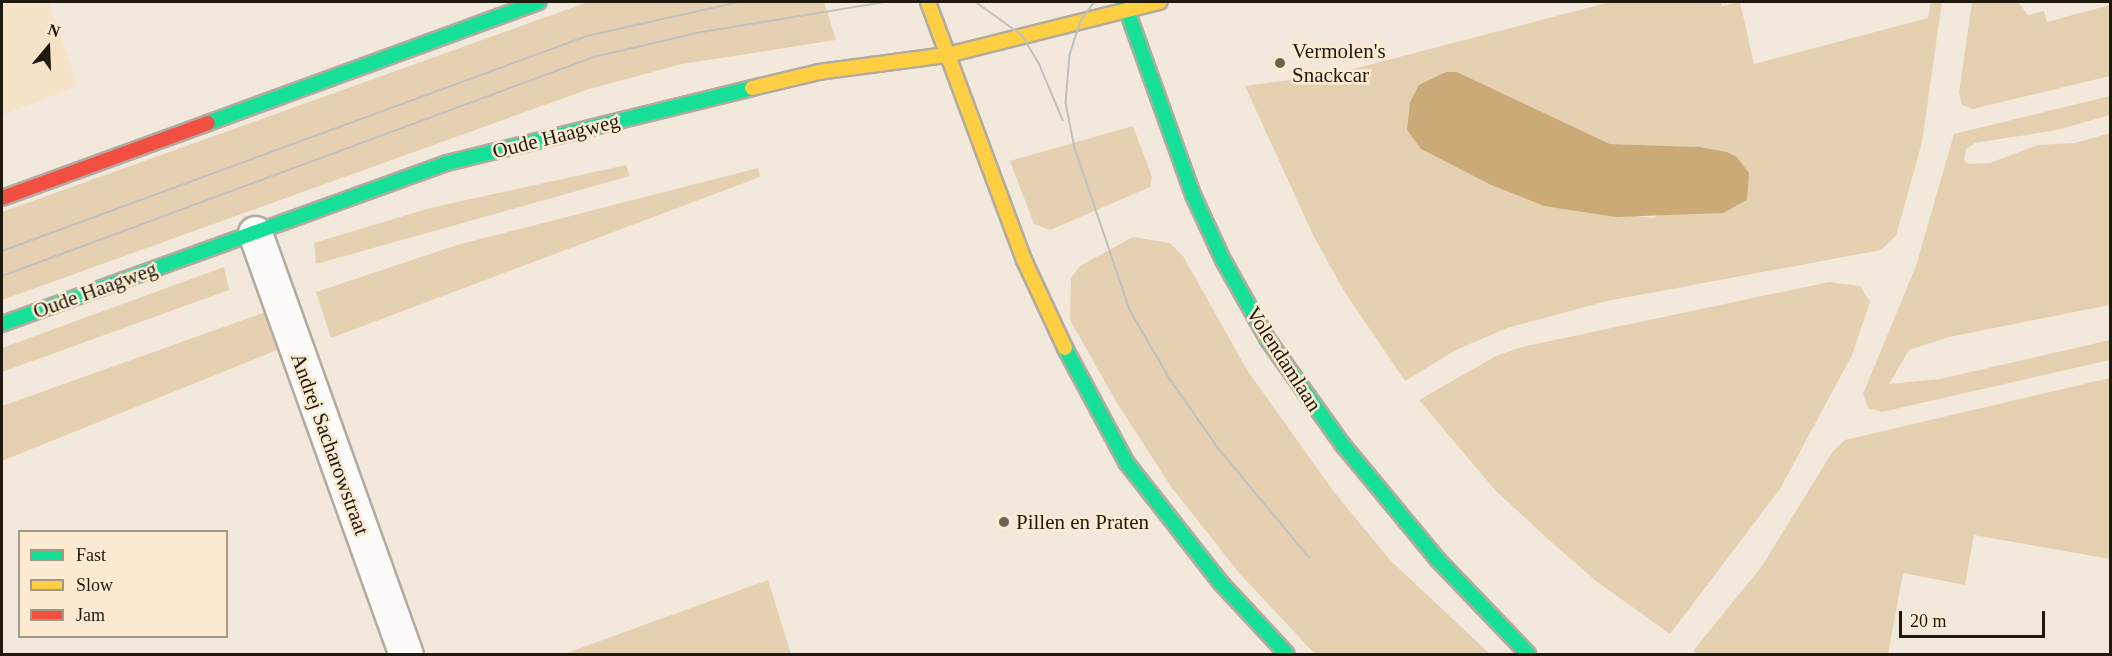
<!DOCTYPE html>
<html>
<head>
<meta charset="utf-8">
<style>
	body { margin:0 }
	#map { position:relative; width:2112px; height:656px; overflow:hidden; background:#f2e9dc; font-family:"Times New Roman",serif }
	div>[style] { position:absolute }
	.built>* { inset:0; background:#f5e3c8 }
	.green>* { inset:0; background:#e5d0b1 }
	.water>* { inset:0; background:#caab77 }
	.roads { filter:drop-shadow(2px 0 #b2aba0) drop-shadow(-2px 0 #b2aba0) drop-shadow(0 2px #b2aba0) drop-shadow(0 -2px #b2aba0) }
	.street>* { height:33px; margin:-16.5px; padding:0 16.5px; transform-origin:16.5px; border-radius:16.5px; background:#fdfcfa }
	.fast>* { height:14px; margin:-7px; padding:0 7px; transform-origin:7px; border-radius:7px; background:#16e098 }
	.slow>* { height:14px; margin:-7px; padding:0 7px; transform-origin:7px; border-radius:7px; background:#ffcf43 }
	.jam>* { height:14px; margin:-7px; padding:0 7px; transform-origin:7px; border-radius:7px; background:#f24e42 }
	.tram>* { height:1.5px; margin:-0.75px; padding:0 0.75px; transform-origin:0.75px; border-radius:0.75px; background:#c2c0bc }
	.dots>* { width:16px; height:16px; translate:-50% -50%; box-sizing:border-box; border:3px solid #fcebd2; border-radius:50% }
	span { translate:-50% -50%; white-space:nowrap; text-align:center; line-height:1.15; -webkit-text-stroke:5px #fcebd2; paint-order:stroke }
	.poi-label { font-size:21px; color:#20190d }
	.left { translate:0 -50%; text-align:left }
	.street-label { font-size:21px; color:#20190d }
	.frame { position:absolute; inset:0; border:3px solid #20190d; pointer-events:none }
	.legend { position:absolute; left:18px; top:530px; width:210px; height:108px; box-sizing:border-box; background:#fcebd2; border:2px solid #a49783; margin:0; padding:8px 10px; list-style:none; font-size:18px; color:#20190d }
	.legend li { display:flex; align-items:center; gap:12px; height:30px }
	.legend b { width:30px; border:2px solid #a49783 }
	.north { position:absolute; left:18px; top:18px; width:60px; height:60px; -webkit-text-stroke:4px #fcebd2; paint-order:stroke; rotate:19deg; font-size:16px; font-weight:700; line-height:24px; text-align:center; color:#20190d }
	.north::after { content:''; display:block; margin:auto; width:21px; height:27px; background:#20190d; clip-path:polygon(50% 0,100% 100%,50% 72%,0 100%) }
	.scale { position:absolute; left:1899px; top:611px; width:146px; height:27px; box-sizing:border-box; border:3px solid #20190d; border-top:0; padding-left:8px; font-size:18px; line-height:21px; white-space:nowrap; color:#20190d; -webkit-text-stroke:4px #fcebd2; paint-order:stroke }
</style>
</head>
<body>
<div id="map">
	<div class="built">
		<i style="clip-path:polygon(2px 2px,49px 2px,78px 86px,2px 115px)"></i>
	</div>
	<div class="green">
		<i style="clip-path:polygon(588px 2px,824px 2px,836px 40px,682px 64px,589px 89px,2px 300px,2px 212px)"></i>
		<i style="clip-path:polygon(evenodd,1610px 2px,1721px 2px,1722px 6px,1740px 2px,1754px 64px,1928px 18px,1931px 2px,1942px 2px,1922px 142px,1896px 236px,1881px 250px,1607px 301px,1507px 328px,1456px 350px,1405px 381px,1344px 291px,1313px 235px,1245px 86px,1334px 74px,1610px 2px,1457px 72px,1610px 144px,1700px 147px,1727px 152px,1737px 157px,1749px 173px,1653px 218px,1544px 206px,1491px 185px,1421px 149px,1457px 72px)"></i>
		<i style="clip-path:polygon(1972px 2px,2018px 2px,2028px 15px,2044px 11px,2047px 22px,2110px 5px,2110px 76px,1973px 109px,1962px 105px,1959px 93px)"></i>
		<i style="clip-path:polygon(2110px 96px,2110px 115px,2057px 130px,1975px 143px,1966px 149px,1964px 160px,1968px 164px,1990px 163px,2038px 145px,2075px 143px,2110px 133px,2110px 305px,1949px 337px,1909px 350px,1889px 384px,1940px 379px,2110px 340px,2110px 360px,1882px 412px,1868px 408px,1863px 394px,1916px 266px,1954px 134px)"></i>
		<i style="clip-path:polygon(1133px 126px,1152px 177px,1150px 187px,1050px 230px,1034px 224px,1010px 161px)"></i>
		<i style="clip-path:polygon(626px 165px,630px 176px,316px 264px,314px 243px,430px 208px)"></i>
		<i style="clip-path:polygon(758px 168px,760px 177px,331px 338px,316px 292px,457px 245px)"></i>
		<i style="clip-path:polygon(1133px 237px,1170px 243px,1183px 256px,1247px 370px,1334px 492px,1391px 561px,1490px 654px,1315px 654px,1240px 574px,1172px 488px,1117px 403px,1070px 320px,1071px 278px,1080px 266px)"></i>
		<i style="clip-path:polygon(224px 267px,229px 290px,2px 372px,2px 348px)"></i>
		<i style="clip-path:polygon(1829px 282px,1860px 286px,1870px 302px,1852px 355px,1780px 489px,1670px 634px,1596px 581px,1549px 540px,1495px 490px,1419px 400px,1496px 356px,1522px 347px)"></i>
		<i style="clip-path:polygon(266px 312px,277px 350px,2px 461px,2px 406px)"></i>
		<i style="clip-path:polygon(2110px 378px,2110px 559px,1974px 535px,1965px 585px,1903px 573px,1888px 654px,1699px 654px,1693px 651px,1762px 566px,1833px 451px,1845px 440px)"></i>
		<i style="clip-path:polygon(768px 580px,791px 654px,564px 654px)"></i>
	</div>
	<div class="water">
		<i style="clip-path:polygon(1446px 72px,1457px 72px,1610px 144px,1700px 147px,1727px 152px,1737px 157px,1749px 173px,1747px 200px,1723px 213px,1616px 217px,1544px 206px,1491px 185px,1421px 149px,1407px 130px,1410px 102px,1419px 85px)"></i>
	</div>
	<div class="roads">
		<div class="street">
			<i style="left:255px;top:233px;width:447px;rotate:70.3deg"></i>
		</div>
		<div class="fast">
			<i style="left:1124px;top:2px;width:205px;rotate:70.3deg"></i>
			<i style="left:1193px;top:195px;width:72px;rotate:65.2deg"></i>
			<i style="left:1223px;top:260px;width:92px;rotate:60.6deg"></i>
			<i style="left:1268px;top:340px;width:129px;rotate:54.5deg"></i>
			<i style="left:1343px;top:445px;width:149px;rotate:50.4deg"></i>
			<i style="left:1438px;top:560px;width:130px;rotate:46.2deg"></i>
			<i style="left:208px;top:123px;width:352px;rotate:-20.1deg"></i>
			<i style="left:2px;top:324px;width:473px;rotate:-19.9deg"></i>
			<i style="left:447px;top:163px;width:314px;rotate:-13.8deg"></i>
			<i style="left:1065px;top:348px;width:129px;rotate:61.8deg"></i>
			<i style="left:1126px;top:462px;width:152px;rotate:51.9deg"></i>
			<i style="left:1220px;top:582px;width:98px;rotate:47.1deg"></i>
		</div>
		<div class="slow">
			<i style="left:928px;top:2px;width:275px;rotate:69.6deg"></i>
			<i style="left:1024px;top:260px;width:97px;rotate:65deg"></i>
			<i style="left:752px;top:88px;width:69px;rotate:-13.4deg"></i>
			<i style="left:819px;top:72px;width:129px;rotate:-7.6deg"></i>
			<i style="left:947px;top:55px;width:219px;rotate:-14deg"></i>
		</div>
		<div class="jam">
			<i style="left:2px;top:198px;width:219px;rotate:-20deg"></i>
		</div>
	</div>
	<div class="tram">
		<i style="left:976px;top:2px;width:57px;rotate:35.7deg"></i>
		<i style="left:1022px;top:35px;width:33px;rotate:59deg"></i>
		<i style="left:1039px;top:63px;width:62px;rotate:67.2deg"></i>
		<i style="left:1095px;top:2px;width:24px;rotate:126deg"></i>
		<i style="left:1081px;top:21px;width:36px;rotate:108deg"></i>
		<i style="left:1070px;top:55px;width:48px;rotate:94.8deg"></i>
		<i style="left:1066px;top:103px;width:46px;rotate:78.7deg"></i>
		<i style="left:1075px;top:148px;width:171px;rotate:71.2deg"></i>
		<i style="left:1130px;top:310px;width:80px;rotate:59.9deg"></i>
		<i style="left:1170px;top:379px;width:85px;rotate:55deg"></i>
		<i style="left:1219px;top:449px;width:141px;rotate:50.2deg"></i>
		<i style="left:2px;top:251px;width:623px;rotate:-20.18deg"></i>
		<i style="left:587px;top:36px;width:156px;rotate:-12.6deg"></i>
		<i style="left:2px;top:276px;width:631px;rotate:-20.3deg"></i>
		<i style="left:594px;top:57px;width:105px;rotate:-13.2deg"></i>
		<i style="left:696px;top:33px;width:192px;rotate:-9.3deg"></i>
	</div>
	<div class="dots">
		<i style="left:1280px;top:63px;background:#6a6255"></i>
		<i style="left:1004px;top:522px;background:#6a6255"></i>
	</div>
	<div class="poi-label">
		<span class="left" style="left:1292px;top:63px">Vermolen's<br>Snackcar</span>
		<span class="left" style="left:1016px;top:522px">Pillen en Praten</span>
	</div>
	<div class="street-label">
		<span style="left:556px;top:136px;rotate:-14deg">Oude Haagweg</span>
		<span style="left:95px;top:290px;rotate:-20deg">Oude Haagweg</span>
		<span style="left:1284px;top:359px;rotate:57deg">Volendamlaan</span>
		<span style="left:330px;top:444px;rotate:70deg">Andrej Sacharowstraat</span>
	</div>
	<div class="frame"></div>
	<ul class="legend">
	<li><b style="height:8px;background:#16e098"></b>Fast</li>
	<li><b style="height:8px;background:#ffcf43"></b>Slow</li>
	<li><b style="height:8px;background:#f24e42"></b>Jam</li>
	</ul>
	<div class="north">N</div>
	<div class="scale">20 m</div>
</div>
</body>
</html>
